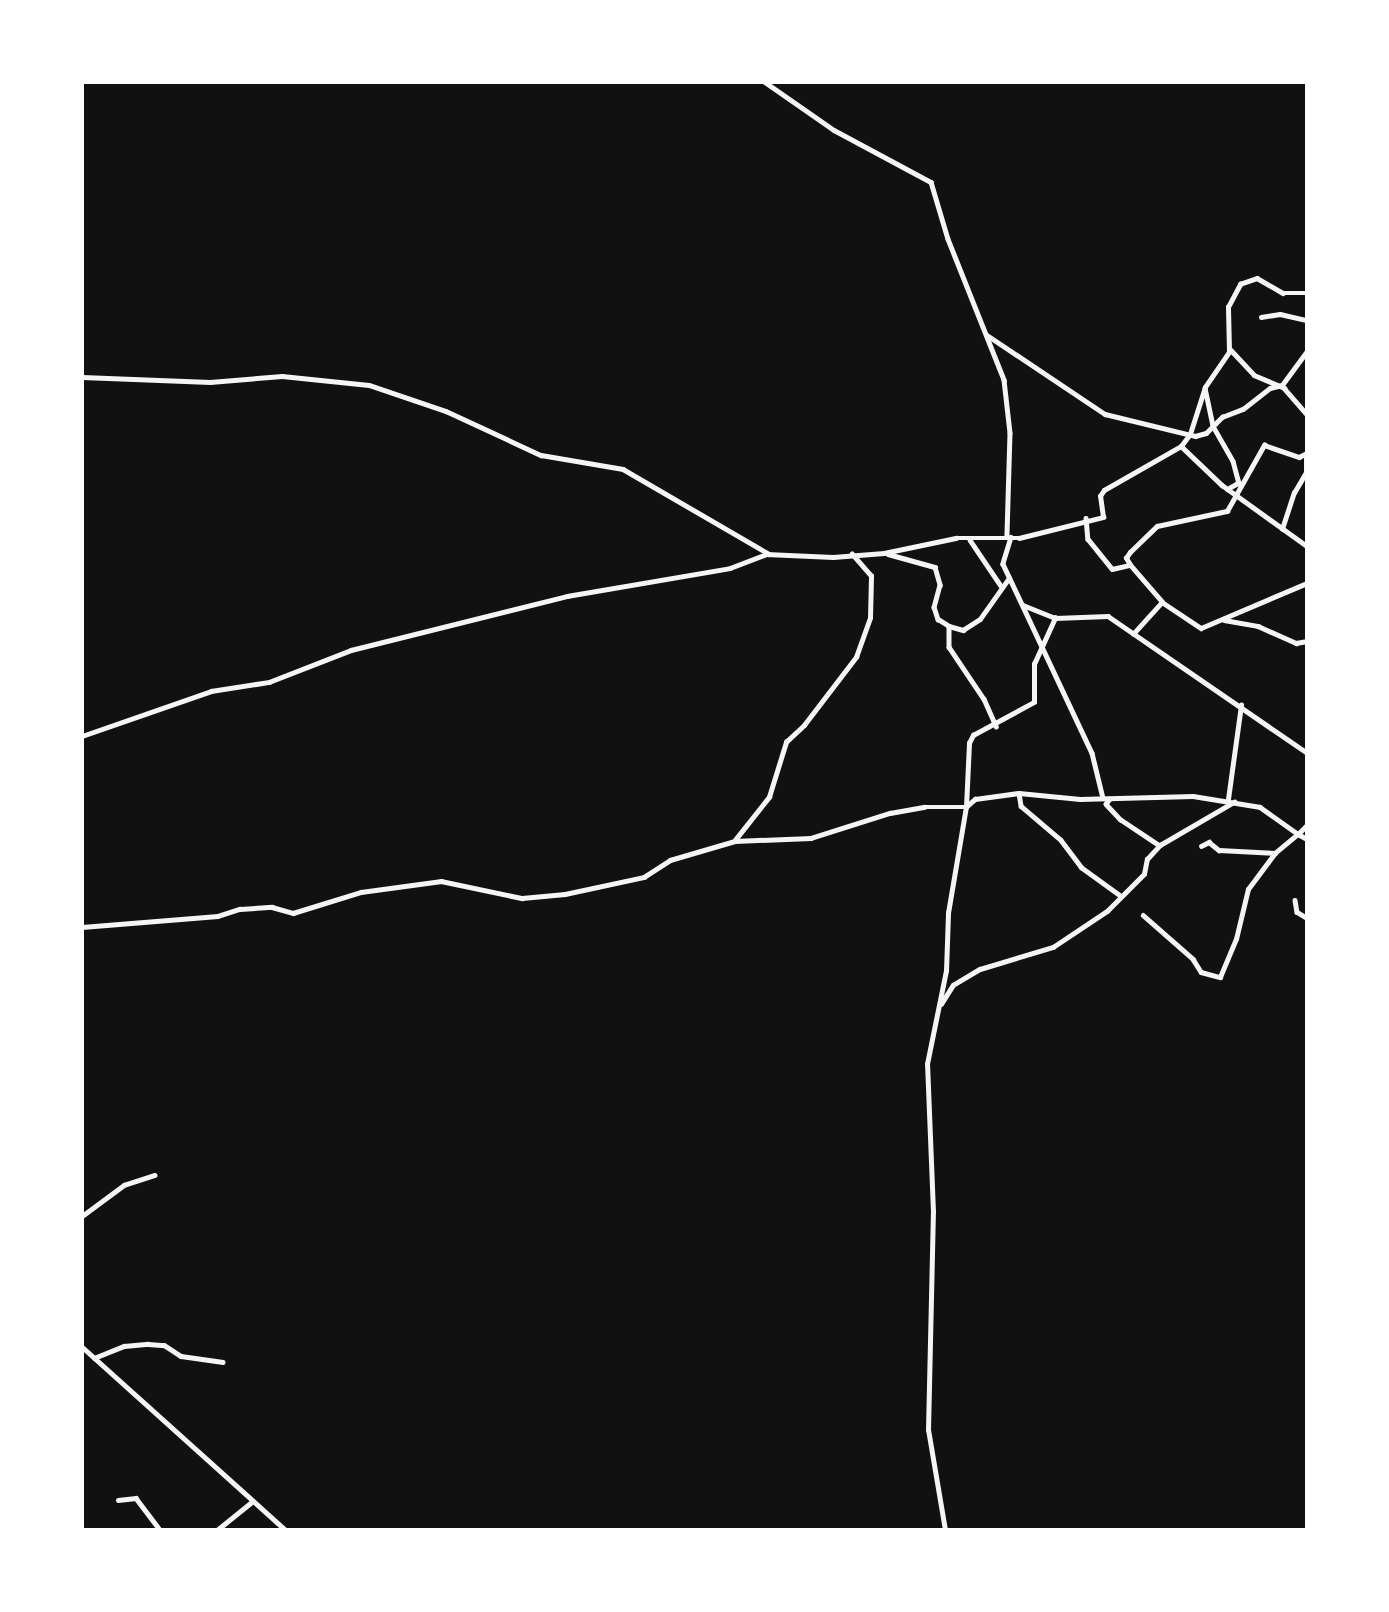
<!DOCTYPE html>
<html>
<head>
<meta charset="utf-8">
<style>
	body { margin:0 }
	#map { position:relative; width:1389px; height:1612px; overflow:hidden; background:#111; font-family:"Roboto Serif",serif }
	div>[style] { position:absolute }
	.minor>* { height:4.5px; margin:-2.25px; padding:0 2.25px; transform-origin:2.25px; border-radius:2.25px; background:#f5f5f5 }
	.tertiary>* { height:5px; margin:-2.5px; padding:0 2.5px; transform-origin:2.5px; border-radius:2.5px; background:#f5f5f5 }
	span { translate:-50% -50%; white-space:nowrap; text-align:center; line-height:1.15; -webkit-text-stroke:6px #fff; paint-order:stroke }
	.frame { position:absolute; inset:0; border:84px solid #fff; pointer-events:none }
</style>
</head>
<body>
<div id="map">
	<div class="minor">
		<i style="left:765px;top:82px;width:84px;rotate:34.8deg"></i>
		<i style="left:834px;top:130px;width:110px;rotate:28.2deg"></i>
		<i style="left:931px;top:182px;width:59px;rotate:73.4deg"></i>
		<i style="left:948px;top:239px;width:152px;rotate:68.3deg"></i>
		<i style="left:1004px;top:380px;width:53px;rotate:83.5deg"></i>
		<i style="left:1010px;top:433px;width:104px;rotate:91.7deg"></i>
		<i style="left:1261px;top:317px;width:19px;rotate:-9deg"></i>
		<i style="left:1280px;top:314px;width:28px;rotate:13deg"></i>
		<i style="left:987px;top:335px;width:142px;rotate:33.8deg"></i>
		<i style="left:1105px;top:414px;width:93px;rotate:13.7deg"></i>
		<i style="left:1195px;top:436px;width:11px;rotate:-15deg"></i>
		<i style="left:1206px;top:433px;width:23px;rotate:-45deg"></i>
		<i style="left:1222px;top:417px;width:22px;rotate:-21deg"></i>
		<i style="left:1243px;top:409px;width:34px;rotate:-38deg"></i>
		<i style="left:1270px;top:388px;width:12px;rotate:-14deg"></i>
		<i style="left:1282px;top:385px;width:42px;rotate:-53.7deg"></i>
		<i style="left:1231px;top:350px;width:34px;rotate:47deg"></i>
		<i style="left:1254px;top:375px;width:33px;rotate:23deg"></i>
		<i style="left:1284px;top:388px;width:35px;rotate:49deg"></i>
		<i style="left:82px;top:377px;width:128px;rotate:2.2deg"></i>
		<i style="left:210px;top:382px;width:72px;rotate:-4.8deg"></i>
		<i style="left:282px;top:376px;width:87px;rotate:5.9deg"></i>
		<i style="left:369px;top:385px;width:81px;rotate:18.7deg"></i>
		<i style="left:446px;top:411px;width:105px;rotate:24.9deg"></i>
		<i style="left:541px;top:455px;width:83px;rotate:9.7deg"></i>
		<i style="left:623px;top:469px;width:169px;rotate:30.2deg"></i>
		<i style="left:1205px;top:388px;width:39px;rotate:78deg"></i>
		<i style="left:1213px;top:426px;width:40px;rotate:60.3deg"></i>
		<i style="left:1233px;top:461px;width:23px;rotate:75deg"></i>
		<i style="left:1239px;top:483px;width:13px;rotate:151deg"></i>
		<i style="left:1181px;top:446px;width:57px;rotate:43.6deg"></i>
		<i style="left:1222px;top:485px;width:105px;rotate:35.7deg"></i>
		<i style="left:1086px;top:518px;width:21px;rotate:85deg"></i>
		<i style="left:1088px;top:539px;width:38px;rotate:51deg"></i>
		<i style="left:1112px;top:569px;width:18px;rotate:-13deg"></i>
		<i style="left:1282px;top:529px;width:38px;rotate:-72deg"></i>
		<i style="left:1294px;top:493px;width:24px;rotate:-60deg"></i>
		<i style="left:1306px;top:472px;width:18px;rotate:-90deg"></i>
		<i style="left:1011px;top:537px;width:28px;rotate:107deg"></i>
		<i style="left:1003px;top:564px;width:209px;rotate:64.8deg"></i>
		<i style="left:1092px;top:753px;width:46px;rotate:76.3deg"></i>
		<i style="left:970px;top:540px;width:55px;rotate:56deg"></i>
		<i style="left:888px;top:554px;width:49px;rotate:15.5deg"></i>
		<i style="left:935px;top:567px;width:19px;rotate:74deg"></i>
		<i style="left:940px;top:585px;width:23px;rotate:105deg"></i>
		<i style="left:934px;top:607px;width:13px;rotate:72deg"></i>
		<i style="left:938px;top:619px;width:13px;rotate:32deg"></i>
		<i style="left:949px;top:626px;width:21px;rotate:90deg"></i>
		<i style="left:949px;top:647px;width:63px;rotate:56.1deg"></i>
		<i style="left:984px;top:699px;width:30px;rotate:66deg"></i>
		<i style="left:1162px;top:602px;width:49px;rotate:-130.9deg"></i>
		<i style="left:1130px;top:565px;width:8px;rotate:-120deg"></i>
		<i style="left:1126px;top:558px;width:7px;rotate:-56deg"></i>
		<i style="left:1130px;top:552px;width:37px;rotate:-44deg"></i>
		<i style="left:1157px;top:526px;width:72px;rotate:-12.1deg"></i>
		<i style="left:1227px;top:511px;width:76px;rotate:-60.7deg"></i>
		<i style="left:1264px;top:445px;width:37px;rotate:19deg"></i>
		<i style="left:1299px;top:457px;width:7px;rotate:-27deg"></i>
		<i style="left:1023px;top:605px;width:35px;rotate:22deg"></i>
		<i style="left:1055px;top:618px;width:53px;rotate:-2.2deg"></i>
		<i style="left:1108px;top:616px;width:242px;rotate:34.5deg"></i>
		<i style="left:1224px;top:620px;width:35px;rotate:10deg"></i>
		<i style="left:1258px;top:626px;width:42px;rotate:24.1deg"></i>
		<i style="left:1296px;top:643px;width:11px;rotate:-10deg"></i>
		<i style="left:949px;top:626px;width:15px;rotate:16deg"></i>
		<i style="left:963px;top:630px;width:20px;rotate:-33deg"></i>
		<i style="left:980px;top:619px;width:50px;rotate:-54.7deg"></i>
		<i style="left:1133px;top:634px;width:43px;rotate:-47.8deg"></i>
		<i style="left:1162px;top:602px;width:47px;rotate:33.7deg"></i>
		<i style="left:1201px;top:628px;width:115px;rotate:-23deg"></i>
		<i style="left:82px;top:736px;width:137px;rotate:-19.2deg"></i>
		<i style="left:211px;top:691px;width:59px;rotate:-8.8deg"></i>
		<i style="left:269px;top:682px;width:88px;rotate:-21.3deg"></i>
		<i style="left:351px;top:650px;width:223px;rotate:-14deg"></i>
		<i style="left:567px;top:596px;width:165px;rotate:-9.7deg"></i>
		<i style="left:730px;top:568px;width:39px;rotate:-21deg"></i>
		<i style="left:766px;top:554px;width:67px;rotate:2.6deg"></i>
		<i style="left:833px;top:557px;width:51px;rotate:-4.5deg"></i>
		<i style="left:884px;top:553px;width:74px;rotate:-11.8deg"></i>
		<i style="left:956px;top:538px;width:63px"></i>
		<i style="left:1019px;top:538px;width:87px;rotate:-14deg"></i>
		<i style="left:1103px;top:517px;width:21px;rotate:-98deg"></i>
		<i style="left:1100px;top:496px;width:7px;rotate:-56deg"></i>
		<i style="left:1104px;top:490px;width:89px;rotate:-29.7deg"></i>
		<i style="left:1181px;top:446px;width:15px;rotate:-53deg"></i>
		<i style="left:1190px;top:434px;width:49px;rotate:-72.3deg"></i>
		<i style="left:1205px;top:387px;width:42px;rotate:-55.6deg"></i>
		<i style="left:1229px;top:352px;width:45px;rotate:-91.3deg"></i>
		<i style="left:1228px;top:307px;width:26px;rotate:-62deg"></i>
		<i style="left:1240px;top:284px;width:18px;rotate:-19deg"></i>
		<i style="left:1257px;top:278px;width:30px;rotate:30deg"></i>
		<i style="left:1283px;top:293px;width:24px"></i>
		<i style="left:1019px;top:793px;width:13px;rotate:81deg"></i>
		<i style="left:1021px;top:806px;width:52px;rotate:40.4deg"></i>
		<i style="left:1061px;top:840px;width:34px;rotate:53deg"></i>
		<i style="left:1081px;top:867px;width:49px;rotate:35.9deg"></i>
		<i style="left:1110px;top:799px;width:6px;rotate:129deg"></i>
		<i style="left:1106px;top:804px;width:21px;rotate:47deg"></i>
		<i style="left:1120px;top:819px;width:47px;rotate:33.7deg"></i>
		<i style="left:1228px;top:799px;width:95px;rotate:-82.1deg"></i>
		<i style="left:735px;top:840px;width:55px;rotate:-51.7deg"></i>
		<i style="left:769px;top:797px;width:58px;rotate:-72.8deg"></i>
		<i style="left:786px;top:742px;width:25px;rotate:-43deg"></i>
		<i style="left:804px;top:725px;width:86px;rotate:-52.6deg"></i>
		<i style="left:856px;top:657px;width:41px;rotate:-70.3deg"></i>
		<i style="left:870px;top:618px;width:42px;rotate:-88.6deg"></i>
		<i style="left:871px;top:576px;width:29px;rotate:-131deg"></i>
		<i style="left:1201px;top:846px;width:9px;rotate:-27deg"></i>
		<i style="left:1209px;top:842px;width:13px;rotate:39deg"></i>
		<i style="left:1219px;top:850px;width:56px;rotate:3.1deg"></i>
		<i style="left:1295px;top:900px;width:12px;rotate:81deg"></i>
		<i style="left:1297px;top:912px;width:12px;rotate:31deg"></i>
		<i style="left:1143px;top:915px;width:67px;rotate:41.3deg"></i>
		<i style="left:1193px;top:959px;width:15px;rotate:58deg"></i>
		<i style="left:1201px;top:972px;width:20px;rotate:15deg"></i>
		<i style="left:1220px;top:977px;width:41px;rotate:-67.2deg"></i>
		<i style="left:1236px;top:939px;width:51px;rotate:-76.5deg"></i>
		<i style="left:1248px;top:889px;width:45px;rotate:-53.1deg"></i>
		<i style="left:1275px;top:853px;width:30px;rotate:-40deg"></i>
		<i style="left:1298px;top:834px;width:10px;rotate:29deg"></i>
		<i style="left:82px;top:927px;width:136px;rotate:-4.6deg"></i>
		<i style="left:218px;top:916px;width:23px;rotate:-18deg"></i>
		<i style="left:240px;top:909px;width:32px;rotate:-4deg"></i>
		<i style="left:272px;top:907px;width:22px;rotate:16deg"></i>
		<i style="left:293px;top:913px;width:71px;rotate:-17.2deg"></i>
		<i style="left:361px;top:892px;width:81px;rotate:-7.8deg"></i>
		<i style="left:441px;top:881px;width:83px;rotate:11.9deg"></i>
		<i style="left:522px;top:898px;width:43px;rotate:-5.3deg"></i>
		<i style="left:565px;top:894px;width:81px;rotate:-12.1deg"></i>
		<i style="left:644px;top:877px;width:31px;rotate:-33deg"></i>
		<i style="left:670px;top:860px;width:68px;rotate:-16.3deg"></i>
		<i style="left:735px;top:841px;width:76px;rotate:-2.3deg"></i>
		<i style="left:811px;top:838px;width:83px;rotate:-17.6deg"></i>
		<i style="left:890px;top:813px;width:35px;rotate:-10deg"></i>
		<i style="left:924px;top:807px;width:42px"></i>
		<i style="left:966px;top:807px;width:64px;rotate:-87.3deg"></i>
		<i style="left:969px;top:743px;width:9px;rotate:-63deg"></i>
		<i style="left:973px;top:735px;width:69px;rotate:-28.4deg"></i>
		<i style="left:1034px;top:702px;width:38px;rotate:-90deg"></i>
		<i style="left:1034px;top:664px;width:51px;rotate:-65.5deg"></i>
		<i style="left:941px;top:1004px;width:22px;rotate:-58deg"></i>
		<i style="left:953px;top:985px;width:31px;rotate:-31deg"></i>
		<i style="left:980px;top:969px;width:76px;rotate:-16.8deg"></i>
		<i style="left:1053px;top:947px;width:65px;rotate:-33.7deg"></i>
		<i style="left:1107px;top:911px;width:52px;rotate:-45deg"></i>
		<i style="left:1144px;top:874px;width:15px;rotate:-79deg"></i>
		<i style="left:1147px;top:859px;width:19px;rotate:-47deg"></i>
		<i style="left:1160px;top:845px;width:86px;rotate:-30.2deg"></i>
		<i style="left:82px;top:1216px;width:52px;rotate:-36.4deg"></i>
		<i style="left:124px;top:1185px;width:32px;rotate:-18deg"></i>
		<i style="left:94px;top:1358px;width:32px;rotate:-22deg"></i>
		<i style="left:124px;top:1346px;width:24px;rotate:-5deg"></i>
		<i style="left:148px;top:1344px;width:16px;rotate:4deg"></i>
		<i style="left:164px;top:1345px;width:20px;rotate:33deg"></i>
		<i style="left:181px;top:1356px;width:42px;rotate:8.1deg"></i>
		<i style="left:118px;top:1500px;width:18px;rotate:-6deg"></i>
		<i style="left:136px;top:1498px;width:40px;rotate:53deg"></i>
		<i style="left:217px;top:1530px;width:46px;rotate:-38.9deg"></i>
		<i style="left:945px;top:1530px;width:101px;rotate:-99.6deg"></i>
		<i style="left:928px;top:1430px;width:218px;rotate:-88.7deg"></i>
		<i style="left:933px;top:1212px;width:148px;rotate:-92.3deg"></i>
		<i style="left:927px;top:1064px;width:95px;rotate:-78.5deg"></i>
		<i style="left:946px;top:971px;width:58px;rotate:-88deg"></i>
		<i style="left:948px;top:913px;width:108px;rotate:-80.4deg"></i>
		<i style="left:966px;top:807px;width:12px;rotate:-42deg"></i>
		<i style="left:975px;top:799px;width:44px;rotate:-7.8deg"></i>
		<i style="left:1019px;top:793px;width:61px;rotate:5.6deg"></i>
		<i style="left:1080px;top:799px;width:113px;rotate:-1.5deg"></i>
		<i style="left:1193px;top:796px;width:68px;rotate:9.3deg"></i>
		<i style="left:1260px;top:807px;width:47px;rotate:35.4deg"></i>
		<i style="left:1298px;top:834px;width:13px;rotate:-45deg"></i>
	</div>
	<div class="tertiary">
		<i style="left:82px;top:1347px;width:273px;rotate:42deg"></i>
	</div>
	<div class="frame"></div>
</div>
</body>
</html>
